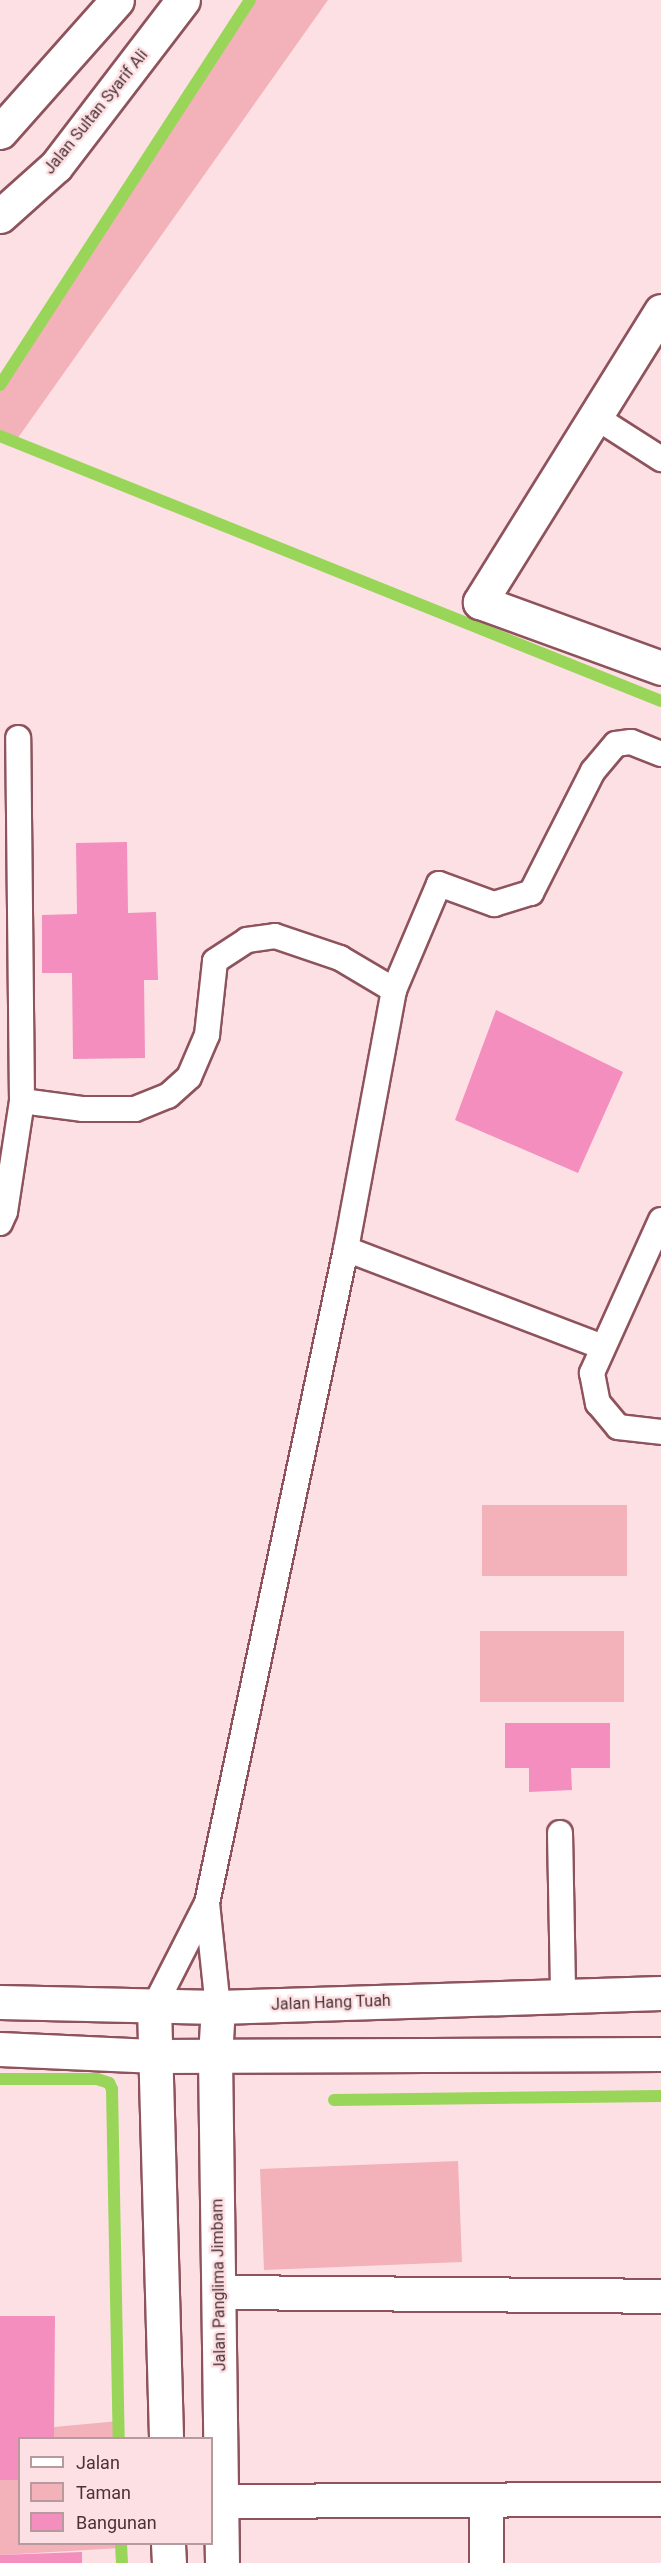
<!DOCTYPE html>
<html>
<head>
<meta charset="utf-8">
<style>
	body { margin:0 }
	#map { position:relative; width:661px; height:2563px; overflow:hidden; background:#fde0e3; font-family:Roboto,sans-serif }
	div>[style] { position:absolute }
	.green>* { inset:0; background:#f3b1b9 }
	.stream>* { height:12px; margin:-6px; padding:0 6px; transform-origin:6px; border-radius:6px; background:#99d558 }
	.building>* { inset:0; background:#f38ebe }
	.roads { filter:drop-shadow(2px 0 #8e535c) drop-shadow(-2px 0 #8e535c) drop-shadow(0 2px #8e535c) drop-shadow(0 -2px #8e535c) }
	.lane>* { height:24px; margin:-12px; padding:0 12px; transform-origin:12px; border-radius:12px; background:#fff }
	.street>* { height:33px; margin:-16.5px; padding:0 16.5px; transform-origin:16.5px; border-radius:16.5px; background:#fff }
	.secondary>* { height:33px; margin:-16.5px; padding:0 16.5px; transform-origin:16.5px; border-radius:16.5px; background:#fff }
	span { translate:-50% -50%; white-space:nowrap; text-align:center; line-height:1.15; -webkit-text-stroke:5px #fde0e3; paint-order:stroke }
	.street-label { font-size:16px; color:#4c3135 }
	.legend { position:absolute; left:18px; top:2437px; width:195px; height:108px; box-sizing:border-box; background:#fde0e3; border:2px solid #b69a9d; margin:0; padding:8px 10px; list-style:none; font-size:18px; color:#4c3135 }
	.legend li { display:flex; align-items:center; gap:12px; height:30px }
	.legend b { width:30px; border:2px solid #b69a9d }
</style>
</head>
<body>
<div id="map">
	<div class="green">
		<i style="clip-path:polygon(247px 0,328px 0,15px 442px,0 436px,0 385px)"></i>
		<i style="clip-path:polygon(482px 1505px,627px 1505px,627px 1576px,482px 1576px)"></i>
		<i style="clip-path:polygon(480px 1631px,624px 1631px,624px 1702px,480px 1702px)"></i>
		<i style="clip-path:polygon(458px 2161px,462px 2262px,264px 2270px,260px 2169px)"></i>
		<i style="clip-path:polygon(119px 2421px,119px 2438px,54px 2438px,54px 2427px)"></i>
		<i style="clip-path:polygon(0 2480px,19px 2480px,20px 2544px,121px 2544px,121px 2548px,0 2555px)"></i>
	</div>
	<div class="stream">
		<i style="left:0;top:385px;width:459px;rotate:-57deg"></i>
		<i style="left:0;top:436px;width:712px;rotate:21.85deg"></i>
		<i style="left:0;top:2079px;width:97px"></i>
		<i style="left:97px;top:2079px;width:13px;rotate:18deg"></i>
		<i style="left:109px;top:2083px;width:7px;rotate:63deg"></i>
		<i style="left:112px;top:2089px;width:349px;rotate:88.9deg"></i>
		<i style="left:334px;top:2100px;width:327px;rotate:-0.7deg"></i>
		<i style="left:121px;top:2544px;width:19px;rotate:87deg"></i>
	</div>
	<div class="building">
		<i style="clip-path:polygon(127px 842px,128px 913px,156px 912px,158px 980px,144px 980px,145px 1058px,73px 1059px,72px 973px,42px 973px,42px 915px,77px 914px,76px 843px)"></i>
		<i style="clip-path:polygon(496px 1010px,623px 1072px,578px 1173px,455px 1120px)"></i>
		<i style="clip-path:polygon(505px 1723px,610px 1723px,610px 1768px,571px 1768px,572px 1790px,529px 1792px,529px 1768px,505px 1768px)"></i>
		<i style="clip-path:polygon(0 2316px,55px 2316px,54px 2438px,20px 2438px,20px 2480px,0 2480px)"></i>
		<i style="clip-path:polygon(82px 2552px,82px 2563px,0 2563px,0 2555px)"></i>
	</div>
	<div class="roads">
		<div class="lane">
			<i style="left:594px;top:416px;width:80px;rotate:32.7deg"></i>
			<i style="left:394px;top:990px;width:115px;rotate:-67deg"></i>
			<i style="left:439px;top:884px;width:59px;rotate:20deg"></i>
			<i style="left:494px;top:904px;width:39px;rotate:-17deg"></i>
			<i style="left:531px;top:893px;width:137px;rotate:-63.1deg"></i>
			<i style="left:593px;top:771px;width:35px;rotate:-50deg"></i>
			<i style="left:616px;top:744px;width:15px;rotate:-8deg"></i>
			<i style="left:631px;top:742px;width:32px;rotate:22deg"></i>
			<i style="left:22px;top:1101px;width:62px;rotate:7.5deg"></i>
			<i style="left:83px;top:1109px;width:52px"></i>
			<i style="left:135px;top:1109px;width:35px;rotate:-22deg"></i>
			<i style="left:168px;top:1096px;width:28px;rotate:-42deg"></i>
			<i style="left:189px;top:1077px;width:46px;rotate:-66.8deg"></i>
			<i style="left:207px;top:1035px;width:74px;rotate:-83.8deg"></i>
			<i style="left:215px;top:961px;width:38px;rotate:-33deg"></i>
			<i style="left:247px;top:940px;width:28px;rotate:-8deg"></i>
			<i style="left:275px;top:936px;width:69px;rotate:18.7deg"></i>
			<i style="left:340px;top:958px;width:63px;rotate:30.7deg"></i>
			<i style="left:394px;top:990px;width:263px;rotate:100.5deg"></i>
			<i style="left:346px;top:1249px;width:669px;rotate:102deg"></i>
			<i style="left:207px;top:1903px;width:117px;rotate:117deg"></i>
			<i style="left:661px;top:1220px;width:168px;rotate:114.3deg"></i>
			<i style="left:592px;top:1373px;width:31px;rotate:79deg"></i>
			<i style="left:598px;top:1403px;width:31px;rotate:50deg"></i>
			<i style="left:618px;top:1427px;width:43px;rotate:6.6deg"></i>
			<i style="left:0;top:1223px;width:12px;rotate:-66deg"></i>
			<i style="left:5px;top:1212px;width:112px;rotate:-81.3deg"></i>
			<i style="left:22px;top:1101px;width:363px;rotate:-90.6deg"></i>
			<i style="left:346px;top:1249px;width:274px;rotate:20.9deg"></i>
			<i style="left:560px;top:1833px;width:160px;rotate:88.9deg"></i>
			<i style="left:207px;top:1903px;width:105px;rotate:84deg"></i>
		</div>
		<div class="street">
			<i style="left:661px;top:311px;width:343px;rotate:121.9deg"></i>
			<i style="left:480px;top:602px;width:193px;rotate:20deg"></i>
			<i style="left:220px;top:2292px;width:441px;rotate:0.5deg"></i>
			<i style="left:222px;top:2501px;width:439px;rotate:-0.3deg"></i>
			<i style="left:486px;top:2563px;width:63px;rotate:-90deg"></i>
		</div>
		<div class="secondary">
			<i style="left:0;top:132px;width:176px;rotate:-48.4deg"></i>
			<i style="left:0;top:216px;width:75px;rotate:-41.8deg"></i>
			<i style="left:56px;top:166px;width:209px;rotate:-52.6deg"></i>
			<i style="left:0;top:2002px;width:218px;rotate:1.3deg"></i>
			<i style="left:218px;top:2007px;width:443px;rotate:-1.8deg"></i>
			<i style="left:154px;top:2007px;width:431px;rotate:88.4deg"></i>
			<i style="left:218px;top:2007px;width:49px;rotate:93.5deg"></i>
			<i style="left:215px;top:2056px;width:507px;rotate:89.21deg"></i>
			<i style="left:0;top:2049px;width:157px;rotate:2.6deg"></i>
			<i style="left:157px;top:2056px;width:504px;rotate:-0.23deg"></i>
			<i style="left:168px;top:2544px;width:19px;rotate:87deg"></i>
		</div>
	</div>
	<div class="street-label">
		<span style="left:96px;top:112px;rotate:-51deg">Jalan Sultan Syarif Ali</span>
		<span style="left:331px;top:2003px;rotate:-2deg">Jalan Hang Tuah</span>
		<span style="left:219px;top:2285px;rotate:-91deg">Jalan Panglima Jimbam</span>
	</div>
	<ul class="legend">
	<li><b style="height:8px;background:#fff"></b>Jalan</li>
	<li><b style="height:16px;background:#f3b1b9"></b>Taman</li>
	<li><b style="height:16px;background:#f38ebe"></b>Bangunan</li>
	</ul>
</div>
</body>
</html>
